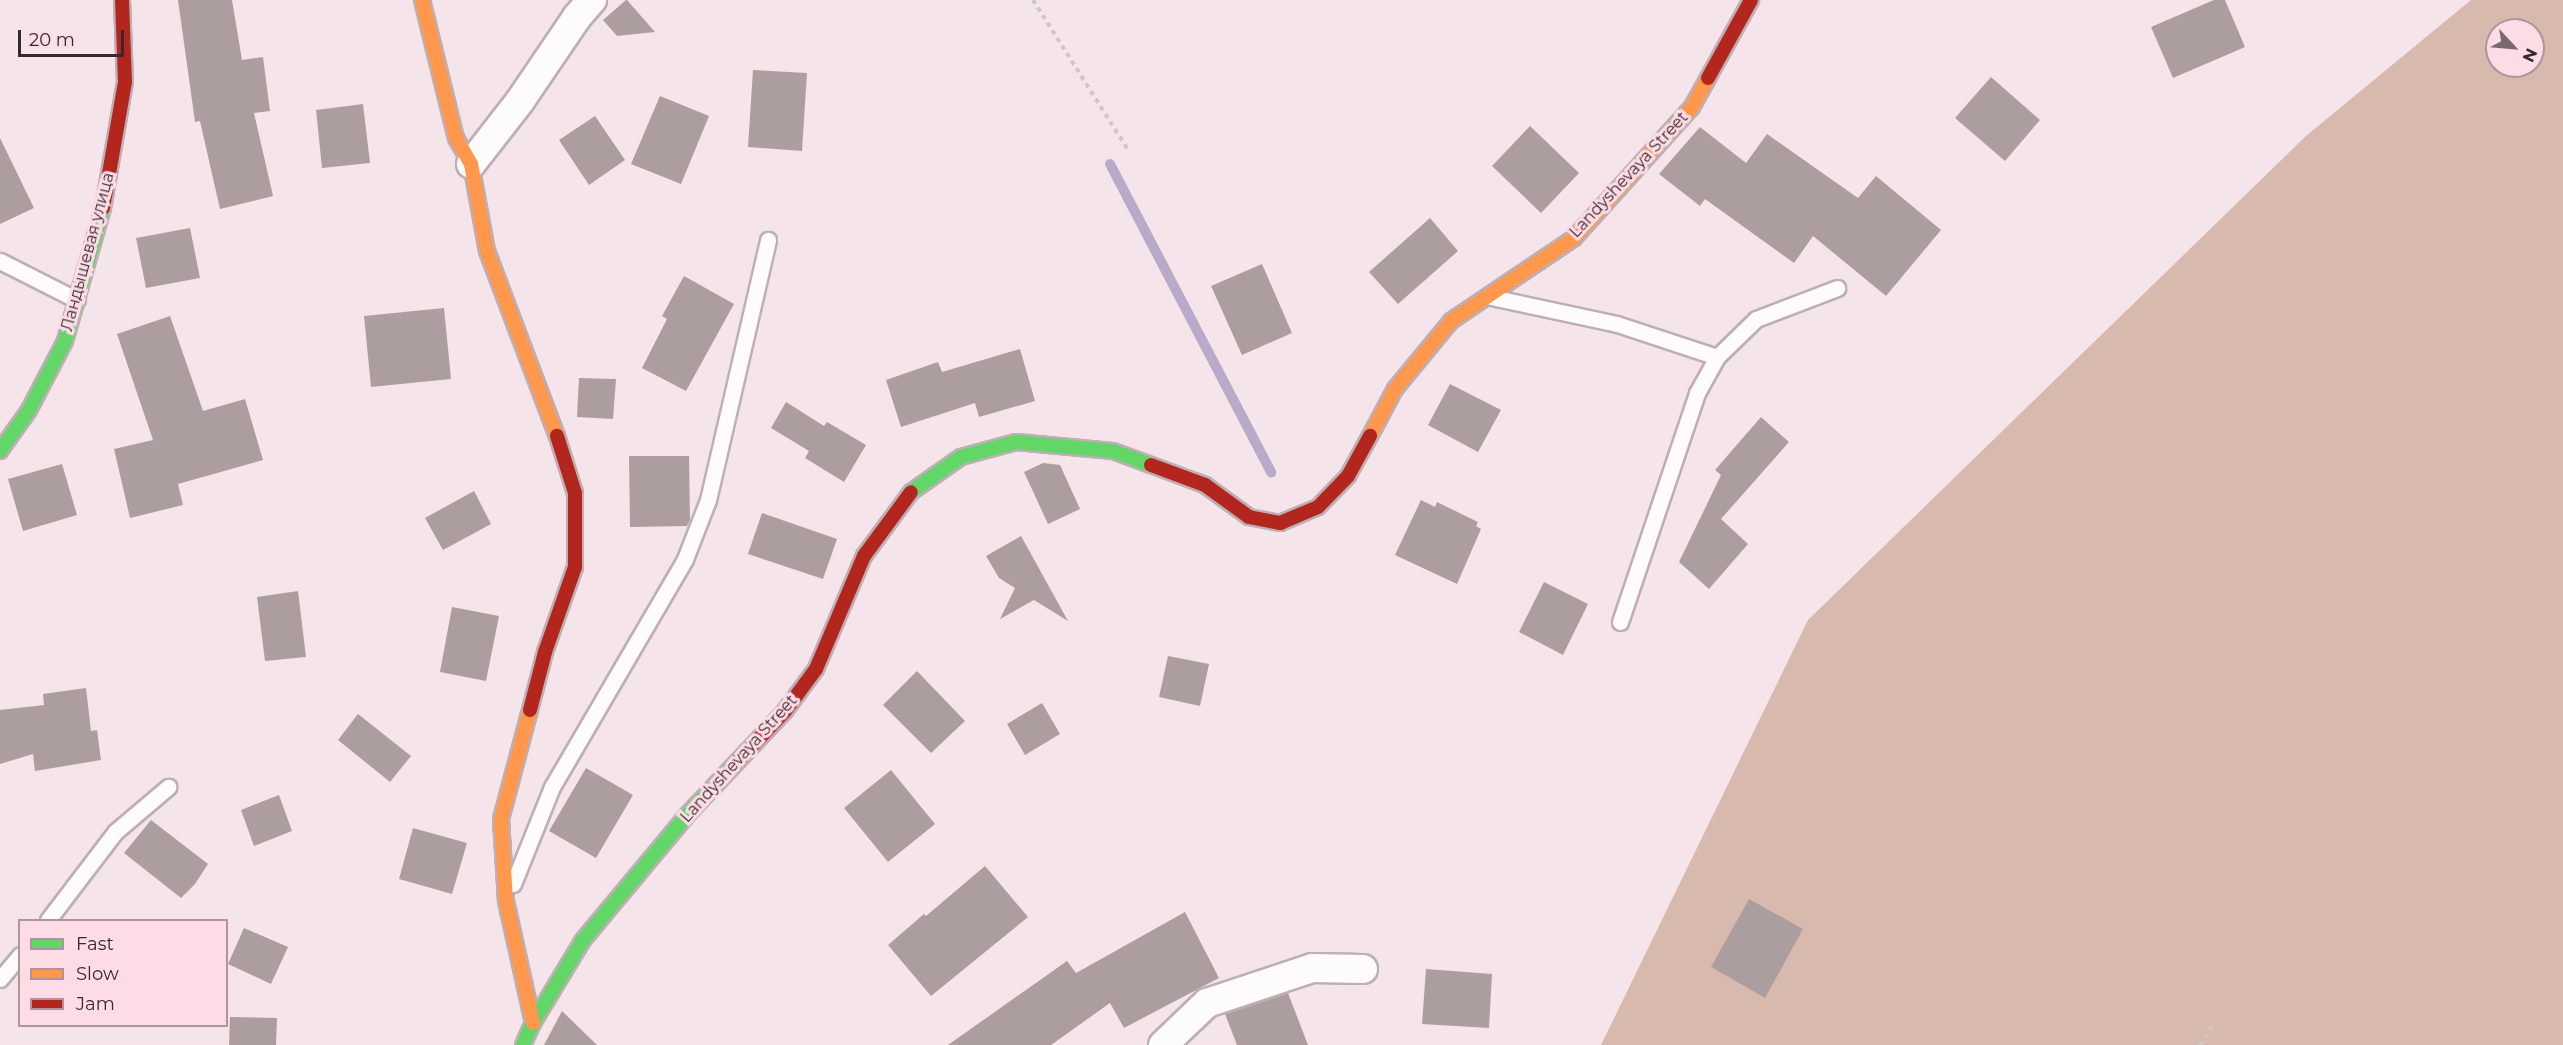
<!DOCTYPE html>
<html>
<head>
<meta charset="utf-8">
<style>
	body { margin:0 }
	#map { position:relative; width:2563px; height:1045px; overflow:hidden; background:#f5e4e9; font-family:Montserrat,sans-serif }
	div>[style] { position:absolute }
	.forest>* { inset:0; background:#d8b9ae }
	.stream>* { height:10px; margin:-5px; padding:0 5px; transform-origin:5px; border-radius:5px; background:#baaac9 }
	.building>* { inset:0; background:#ac9e9f }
	.path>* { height:4px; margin-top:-2px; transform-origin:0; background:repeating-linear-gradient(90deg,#cec6c8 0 4.5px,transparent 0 9px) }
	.roads { filter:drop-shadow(2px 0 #bdafb3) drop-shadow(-2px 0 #bdafb3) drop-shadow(0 2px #bdafb3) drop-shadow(0 -2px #bdafb3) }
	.lane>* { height:15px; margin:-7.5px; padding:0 7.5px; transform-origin:7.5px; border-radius:7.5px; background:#fefbfc }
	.street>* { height:28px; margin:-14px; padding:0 14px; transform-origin:14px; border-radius:14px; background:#fefbfc }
	.fast>* { height:14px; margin:-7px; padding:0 7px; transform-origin:7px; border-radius:7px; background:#63d668 }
	.slow>* { height:14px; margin:-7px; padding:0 7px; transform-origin:7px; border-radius:7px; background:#ff974d }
	.jam>* { height:14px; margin:-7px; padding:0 7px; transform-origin:7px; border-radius:7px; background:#b3261e }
	span { translate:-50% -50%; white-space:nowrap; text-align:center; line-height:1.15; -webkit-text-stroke:6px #fddce6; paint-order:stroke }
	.street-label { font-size:16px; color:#38282d }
	.legend { position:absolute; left:18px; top:919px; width:210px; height:108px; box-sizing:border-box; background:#fddce6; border:2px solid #ae949c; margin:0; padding:8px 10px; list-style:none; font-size:18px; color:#38282d }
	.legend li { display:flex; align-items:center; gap:12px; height:30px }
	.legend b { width:30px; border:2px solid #ae949c }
	.north { position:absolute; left:2485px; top:18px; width:60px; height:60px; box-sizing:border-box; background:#fddce6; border:2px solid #ae949c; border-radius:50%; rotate:116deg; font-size:16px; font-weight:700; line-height:24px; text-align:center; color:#38282d }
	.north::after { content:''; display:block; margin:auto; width:21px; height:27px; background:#7a6a6f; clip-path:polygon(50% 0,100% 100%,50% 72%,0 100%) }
	.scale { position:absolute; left:18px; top:30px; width:106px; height:27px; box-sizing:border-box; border:3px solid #38282d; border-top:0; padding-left:8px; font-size:18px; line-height:21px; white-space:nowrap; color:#38282d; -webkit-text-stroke:4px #fddce6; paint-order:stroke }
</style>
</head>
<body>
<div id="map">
	<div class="forest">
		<i style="clip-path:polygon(evenodd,2471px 0,2563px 0,2563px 1045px,1601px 1045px,1808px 620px,2306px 136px,2471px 0,2497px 30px,2533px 30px,2533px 66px,2497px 66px,2497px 30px)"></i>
	</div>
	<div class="stream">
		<i style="left:1110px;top:164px;width:348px;rotate:62.4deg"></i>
	</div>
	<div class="building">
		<i style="clip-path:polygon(178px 0,232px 0,242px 60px,263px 57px,270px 111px,254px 113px,273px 196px,220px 209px,200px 121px,195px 122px)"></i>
		<i style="clip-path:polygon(626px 0,627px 0,655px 32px,617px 36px,603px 20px)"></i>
		<i style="clip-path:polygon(2214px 0,2225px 0,2245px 47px,2173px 78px,2151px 27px)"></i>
		<i style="clip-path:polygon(753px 70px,807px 73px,802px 151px,748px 147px)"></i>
		<i style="clip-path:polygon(1991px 77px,2040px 120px,2005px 161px,1955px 118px)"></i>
		<i style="clip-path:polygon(660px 96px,709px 116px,681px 184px,631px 164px)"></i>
		<i style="clip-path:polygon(363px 104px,370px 163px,322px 168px,316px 110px)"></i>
		<i style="clip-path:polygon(595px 116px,625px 160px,589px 185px,559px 140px)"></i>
		<i style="clip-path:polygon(1530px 126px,1579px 173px,1541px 213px,1492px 166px)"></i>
		<i style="clip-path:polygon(1700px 127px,1746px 163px,1767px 134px,1858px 198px,1876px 176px,1941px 230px,1886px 296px,1813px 236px,1794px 263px,1705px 199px,1700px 206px,1659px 174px)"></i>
		<i style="clip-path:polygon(0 138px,34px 208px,0 224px)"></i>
		<i style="clip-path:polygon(1430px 218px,1458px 251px,1398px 304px,1369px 272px)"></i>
		<i style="clip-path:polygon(190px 228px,200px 278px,146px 288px,136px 238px)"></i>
		<i style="clip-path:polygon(1262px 264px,1292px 333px,1242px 355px,1211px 286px)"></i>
		<i style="clip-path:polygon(684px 276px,734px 304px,686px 391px,642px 368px,667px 319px,662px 316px)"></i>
		<i style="clip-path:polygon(444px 308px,451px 379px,371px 387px,364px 316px)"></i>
		<i style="clip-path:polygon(170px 316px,203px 411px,245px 399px,263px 460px,178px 484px,183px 505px,130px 518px,114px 449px,153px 440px,117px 334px)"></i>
		<i style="clip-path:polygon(1020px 349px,1035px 401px,979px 417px,975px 403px,901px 427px,886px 380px,938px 362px,942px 372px)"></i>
		<i style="clip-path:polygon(579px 378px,616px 379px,613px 419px,577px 417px)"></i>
		<i style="clip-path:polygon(1450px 384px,1501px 410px,1478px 452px,1428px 425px)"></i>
		<i style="clip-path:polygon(786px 402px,824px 426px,827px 422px,866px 445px,844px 482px,805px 458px,809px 451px,771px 428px)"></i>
		<i style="clip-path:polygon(1761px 417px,1789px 442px,1721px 519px,1748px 544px,1709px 589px,1679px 562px,1721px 475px,1715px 470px)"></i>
		<i style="clip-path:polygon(629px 456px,689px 456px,690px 520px,687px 526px,630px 527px)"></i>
		<i style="clip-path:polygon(1043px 463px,1060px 465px,1080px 509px,1048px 524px,1024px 472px)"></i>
		<i style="clip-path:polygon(62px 464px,77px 515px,23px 531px,8px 479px)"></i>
		<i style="clip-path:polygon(474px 491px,491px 524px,443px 550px,425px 518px)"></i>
		<i style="clip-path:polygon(1421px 500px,1435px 507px,1437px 502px,1478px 522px,1476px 526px,1481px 529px,1457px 584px,1395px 555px)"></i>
		<i style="clip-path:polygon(762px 513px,837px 539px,823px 579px,748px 554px)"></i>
		<i style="clip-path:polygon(1021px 536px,1031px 554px,1068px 621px,1034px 600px,1000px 619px,1015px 588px,999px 578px,986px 556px)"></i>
		<i style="clip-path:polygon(1544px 582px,1588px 604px,1563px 655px,1519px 632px)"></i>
		<i style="clip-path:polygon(298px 591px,306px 657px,265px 661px,257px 597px)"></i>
		<i style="clip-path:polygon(452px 607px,499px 616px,486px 681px,440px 672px)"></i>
		<i style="clip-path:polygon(1168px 656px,1209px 664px,1200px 706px,1159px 697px)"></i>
		<i style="clip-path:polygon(917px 671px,965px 721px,931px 753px,883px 705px)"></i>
		<i style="clip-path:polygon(86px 688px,91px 731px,97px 730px,101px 760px,35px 771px,33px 754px,0 764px,0 710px,44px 705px,43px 694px)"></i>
		<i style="clip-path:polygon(1042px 703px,1060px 734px,1025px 755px,1007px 724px)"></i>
		<i style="clip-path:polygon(358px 714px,411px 756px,390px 782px,338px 740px)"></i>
		<i style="clip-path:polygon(586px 768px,633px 795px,596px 858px,549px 831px)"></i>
		<i style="clip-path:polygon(891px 770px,935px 824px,888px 862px,844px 808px)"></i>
		<i style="clip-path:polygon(279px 795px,292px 831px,254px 846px,241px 810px)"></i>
		<i style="clip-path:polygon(151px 820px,208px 864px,195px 884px,181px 898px,124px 853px)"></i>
		<i style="clip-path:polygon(413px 828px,467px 843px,452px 894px,399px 879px)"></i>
		<i style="clip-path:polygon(985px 866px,1028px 917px,931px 996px,888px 945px,924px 914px,926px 916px)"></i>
		<i style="clip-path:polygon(1749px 899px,1803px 929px,1765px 998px,1711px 967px)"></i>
		<i style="clip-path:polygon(1185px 912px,1219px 978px,1124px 1028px,1110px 1003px,1051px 1045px,948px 1045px,1067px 961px,1076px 973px)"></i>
		<i style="clip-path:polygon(244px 928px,288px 947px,271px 984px,228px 964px)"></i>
		<i style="clip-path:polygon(1426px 969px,1492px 974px,1489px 1028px,1422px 1024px)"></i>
		<i style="clip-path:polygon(1288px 993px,1308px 1045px,1237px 1045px,1225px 1014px)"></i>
		<i style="clip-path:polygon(562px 1011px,597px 1045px,544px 1045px)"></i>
		<i style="clip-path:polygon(230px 1017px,277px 1018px,276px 1045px,229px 1045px)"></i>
	</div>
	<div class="path">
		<i style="left:1033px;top:0;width:179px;rotate:57.6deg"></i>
		<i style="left:2200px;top:1045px;width:26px;rotate:-58deg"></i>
	</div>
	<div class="roads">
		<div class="lane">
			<i style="left:0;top:261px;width:86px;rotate:26.9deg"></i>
			<i style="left:1491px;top:297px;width:129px;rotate:12.1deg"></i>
			<i style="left:1617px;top:324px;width:105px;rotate:18.3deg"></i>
			<i style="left:1620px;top:622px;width:242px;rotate:-71.4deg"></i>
			<i style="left:1697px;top:393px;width:41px;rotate:-60.9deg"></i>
			<i style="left:1717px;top:357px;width:54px;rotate:-44.3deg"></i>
			<i style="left:1756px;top:319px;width:87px;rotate:-20.9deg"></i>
			<i style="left:513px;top:884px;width:105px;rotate:-68.1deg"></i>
			<i style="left:552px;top:787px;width:264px;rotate:-59.7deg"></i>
			<i style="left:685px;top:559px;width:63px;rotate:-68.7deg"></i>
			<i style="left:708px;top:500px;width:267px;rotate:-77deg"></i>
			<i style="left:48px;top:920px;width:111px;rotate:-52.7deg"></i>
			<i style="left:115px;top:832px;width:70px;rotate:-40.3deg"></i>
			<i style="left:0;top:979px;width:31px;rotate:-50deg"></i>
		</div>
		<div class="street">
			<i style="left:471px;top:164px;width:80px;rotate:-52.1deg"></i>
			<i style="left:520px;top:101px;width:102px;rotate:-55.8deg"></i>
			<i style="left:577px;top:17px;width:23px;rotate:-49deg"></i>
			<i style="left:1163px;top:1045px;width:61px;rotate:-43.7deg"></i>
			<i style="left:1207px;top:1003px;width:111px;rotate:-18.4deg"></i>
			<i style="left:1312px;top:968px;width:51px;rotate:1.1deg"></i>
		</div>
		<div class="fast">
			<i style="left:0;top:451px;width:50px;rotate:-54.7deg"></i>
			<i style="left:29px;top:410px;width:78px;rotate:-62.4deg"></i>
			<i style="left:65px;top:341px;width:138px;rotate:-74.1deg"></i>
			<i style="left:911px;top:492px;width:61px;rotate:-35deg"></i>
			<i style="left:961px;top:457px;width:57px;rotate:-15.3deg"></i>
			<i style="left:1016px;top:442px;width:97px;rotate:5.3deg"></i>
			<i style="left:1113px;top:451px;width:40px;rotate:20.2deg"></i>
			<i style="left:523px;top:1045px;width:24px;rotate:-66deg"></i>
			<i style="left:533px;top:1023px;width:97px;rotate:-58.9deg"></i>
			<i style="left:583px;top:940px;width:164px;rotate:-50.2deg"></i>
			<i style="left:688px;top:814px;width:73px;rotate:-46.7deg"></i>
		</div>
		<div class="slow">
			<i style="left:422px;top:0;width:142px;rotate:76.2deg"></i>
			<i style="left:456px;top:138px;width:30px;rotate:60deg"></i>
			<i style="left:471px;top:164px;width:88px;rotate:79.6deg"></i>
			<i style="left:487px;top:251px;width:198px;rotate:69.3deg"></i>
			<i style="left:1370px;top:436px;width:53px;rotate:-62deg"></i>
			<i style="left:1395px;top:389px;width:88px;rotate:-50.5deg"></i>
			<i style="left:1451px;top:321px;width:148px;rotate:-34deg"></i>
			<i style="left:1574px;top:238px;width:176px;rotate:-48deg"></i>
			<i style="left:1692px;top:107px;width:33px;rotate:-61deg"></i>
			<i style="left:530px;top:710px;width:113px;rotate:104.9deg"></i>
			<i style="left:501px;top:819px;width:82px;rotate:86.5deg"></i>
			<i style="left:506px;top:901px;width:125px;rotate:77.5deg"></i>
		</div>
		<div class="jam">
			<i style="left:1708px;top:78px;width:89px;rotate:-61.1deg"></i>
			<i style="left:103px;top:208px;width:128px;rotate:-80.1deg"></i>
			<i style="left:125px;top:82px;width:82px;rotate:-92.1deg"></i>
			<i style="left:1151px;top:465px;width:58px;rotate:20.3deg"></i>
			<i style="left:1205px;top:485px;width:54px;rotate:36deg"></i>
			<i style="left:1249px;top:517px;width:32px;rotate:11deg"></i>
			<i style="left:1280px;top:523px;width:41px;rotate:-22.8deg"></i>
			<i style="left:1318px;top:507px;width:43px;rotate:-45.9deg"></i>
			<i style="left:1348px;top:476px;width:46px;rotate:-61.2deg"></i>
			<i style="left:530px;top:710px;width:60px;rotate:-75.5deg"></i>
			<i style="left:545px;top:652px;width:90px;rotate:-70.6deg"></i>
			<i style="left:575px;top:567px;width:74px;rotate:-90deg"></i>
			<i style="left:575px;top:493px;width:60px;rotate:-107.5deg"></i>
			<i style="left:738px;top:761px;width:69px;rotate:-46.8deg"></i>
			<i style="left:785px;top:711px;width:52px;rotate:-53.6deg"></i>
			<i style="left:816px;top:669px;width:123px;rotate:-67deg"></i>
			<i style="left:864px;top:556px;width:79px;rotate:-53.7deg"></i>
		</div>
	</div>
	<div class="street-label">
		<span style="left:1629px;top:175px;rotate:-47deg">Landyshevaya Street</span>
		<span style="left:88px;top:252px;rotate:-75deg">Ландышевая улица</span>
		<span style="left:739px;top:759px;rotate:-48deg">Landyshevaya Street</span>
	</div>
	<ul class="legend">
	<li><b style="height:8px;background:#63d668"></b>Fast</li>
	<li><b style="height:8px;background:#ff974d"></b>Slow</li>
	<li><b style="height:8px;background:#b3261e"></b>Jam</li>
	</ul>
	<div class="north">N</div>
	<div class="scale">20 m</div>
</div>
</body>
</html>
